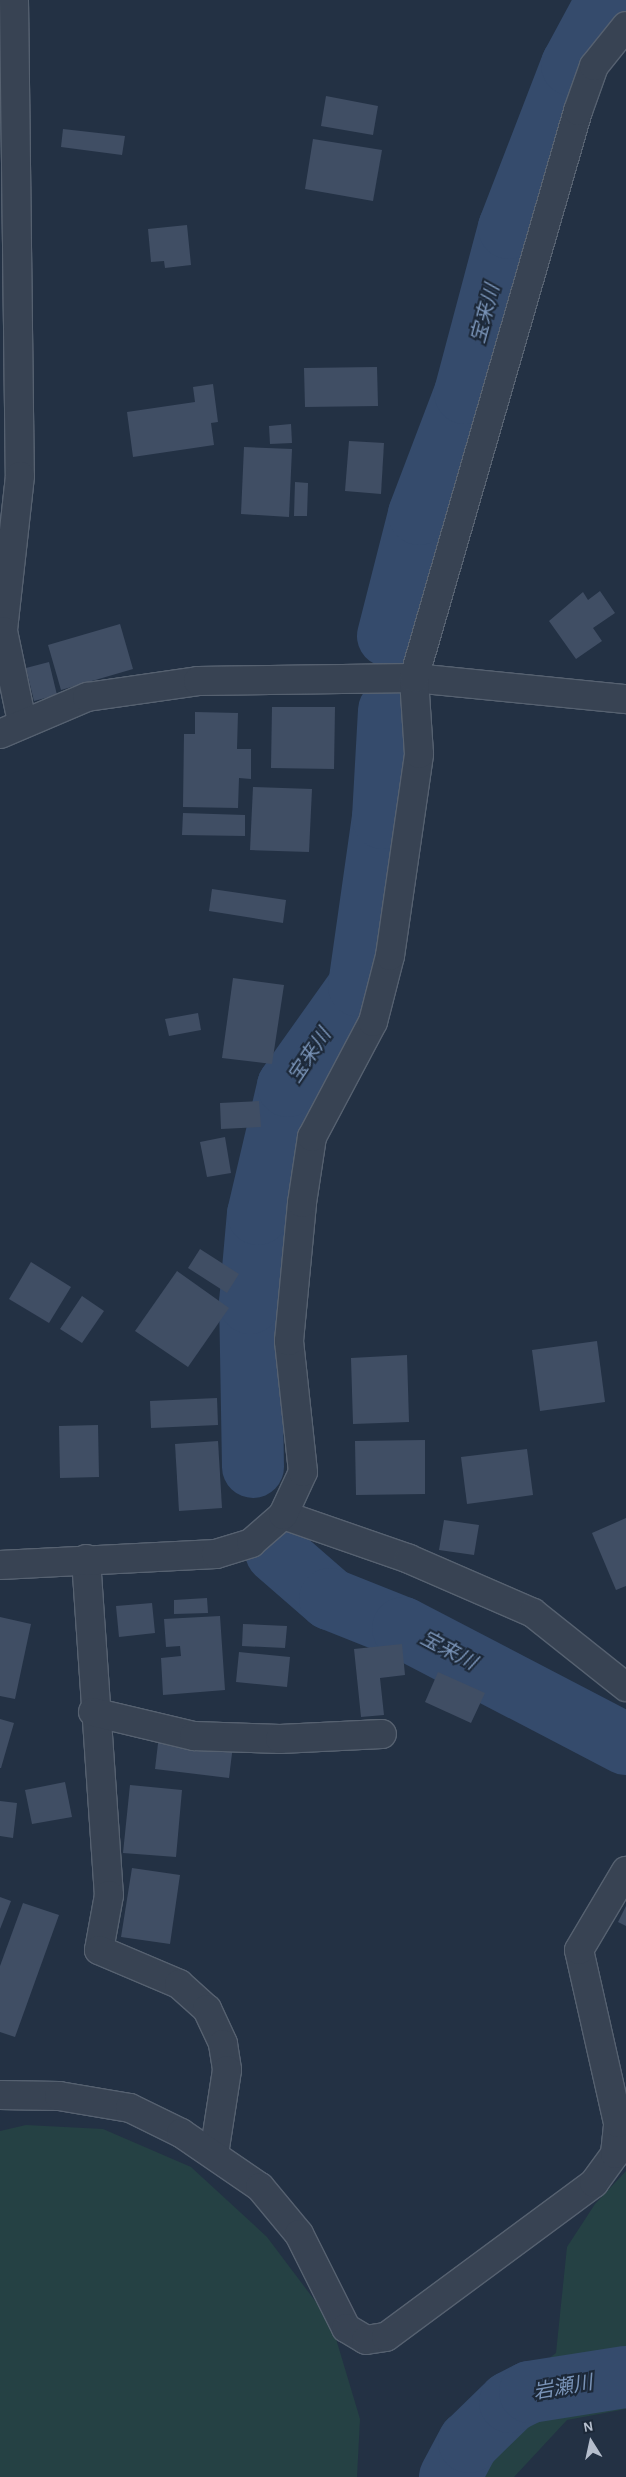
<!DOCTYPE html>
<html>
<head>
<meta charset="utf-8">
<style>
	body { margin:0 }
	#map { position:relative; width:626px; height:2477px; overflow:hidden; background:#233144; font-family:"Alegreya Sans","Noto Sans JP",sans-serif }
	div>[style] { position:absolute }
	.green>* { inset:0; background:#254144 }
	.river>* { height:62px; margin:-31px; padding:0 31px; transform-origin:31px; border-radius:31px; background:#354b6c }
	.building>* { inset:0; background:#404e64 }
	.roads { filter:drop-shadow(1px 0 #566170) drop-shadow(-1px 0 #566170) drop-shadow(0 1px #566170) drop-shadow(0 -1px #566170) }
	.minor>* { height:28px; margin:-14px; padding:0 14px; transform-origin:14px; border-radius:14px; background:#384353 }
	span { translate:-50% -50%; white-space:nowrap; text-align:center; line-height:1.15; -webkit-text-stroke:4.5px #1c2838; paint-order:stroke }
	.water-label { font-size:20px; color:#7993b7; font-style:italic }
	.north { position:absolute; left:566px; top:2417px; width:50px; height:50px; -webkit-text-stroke:4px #1c2838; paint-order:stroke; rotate:350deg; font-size:14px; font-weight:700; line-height:20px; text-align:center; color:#b5becd }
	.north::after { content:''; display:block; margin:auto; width:18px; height:22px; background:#b5becd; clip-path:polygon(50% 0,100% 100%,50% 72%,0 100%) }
</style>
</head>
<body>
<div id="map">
	<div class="green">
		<i style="clip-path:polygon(26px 2125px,103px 2129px,191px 2167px,267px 2237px,331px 2322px,360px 2419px,357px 2477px,0 2477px,0 2131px)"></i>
		<i style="clip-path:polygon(626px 2171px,626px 2409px,567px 2420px,514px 2477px,450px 2477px,456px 2459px,507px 2390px,556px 2353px,567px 2247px,595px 2204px)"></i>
	</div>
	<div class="river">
		<i style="left:388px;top:636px;width:126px;rotate:-75.7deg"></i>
		<i style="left:419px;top:514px;width:129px;rotate:-69.2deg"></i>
		<i style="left:465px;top:393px;width:171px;rotate:-75.1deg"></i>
		<i style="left:509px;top:228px;width:175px;rotate:-68.9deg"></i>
		<i style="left:572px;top:65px;width:74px;rotate:-61.7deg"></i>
		<i style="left:253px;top:1467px;width:164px;rotate:-91deg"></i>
		<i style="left:250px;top:1303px;width:89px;rotate:-84.9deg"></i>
		<i style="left:258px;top:1214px;width:131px;rotate:-76.8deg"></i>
		<i style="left:288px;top:1086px;width:123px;rotate:-54.6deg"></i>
		<i style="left:359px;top:986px;width:170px;rotate:-81.9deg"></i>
		<i style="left:383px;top:818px;width:108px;rotate:-86.8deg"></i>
		<i style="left:276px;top:1552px;width:72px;rotate:41deg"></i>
		<i style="left:330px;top:1599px;width:79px;rotate:21.7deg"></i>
		<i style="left:403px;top:1628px;width:251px;rotate:27.5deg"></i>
		<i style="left:450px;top:2477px;width:40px;rotate:-62deg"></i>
		<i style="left:469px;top:2442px;width:57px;rotate:-44.3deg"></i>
		<i style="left:510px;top:2402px;width:22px;rotate:-27deg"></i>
		<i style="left:530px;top:2392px;width:97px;rotate:-8.9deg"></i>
	</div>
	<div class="building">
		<i style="clip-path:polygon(326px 96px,378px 106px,373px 135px,321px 126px)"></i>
		<i style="clip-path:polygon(63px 129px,125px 136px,122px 155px,61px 147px)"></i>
		<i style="clip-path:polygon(313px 139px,382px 150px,373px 201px,305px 189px)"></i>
		<i style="clip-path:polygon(187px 225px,191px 265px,165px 268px,164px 261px,151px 262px,148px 229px)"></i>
		<i style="clip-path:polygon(377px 367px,378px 406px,305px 407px,304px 368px)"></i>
		<i style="clip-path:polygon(213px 384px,218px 422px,211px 423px,214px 445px,133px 457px,127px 412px,195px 402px,193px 387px)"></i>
		<i style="clip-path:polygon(291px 424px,292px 443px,270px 444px,269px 426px)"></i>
		<i style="clip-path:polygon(349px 441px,384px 443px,381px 494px,345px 491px)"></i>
		<i style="clip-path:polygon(244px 447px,292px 449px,289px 517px,241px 514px)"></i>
		<i style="clip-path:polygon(295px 482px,308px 483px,307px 516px,294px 516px)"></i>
		<i style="clip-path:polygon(600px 591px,615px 613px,593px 628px,602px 641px,576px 659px,549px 621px,583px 592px,588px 600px)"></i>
		<i style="clip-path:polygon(120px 624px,133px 669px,61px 690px,48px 645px)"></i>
		<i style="clip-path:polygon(49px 662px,57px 695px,34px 701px,26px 668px)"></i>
		<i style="clip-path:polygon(272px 707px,335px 707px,334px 769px,271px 768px)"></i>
		<i style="clip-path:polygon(195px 712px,238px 713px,237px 749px,251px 749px,251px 779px,239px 778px,238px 808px,183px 807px,184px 734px,195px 734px)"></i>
		<i style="clip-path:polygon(253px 787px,312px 789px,309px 852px,250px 850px)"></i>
		<i style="clip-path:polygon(183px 813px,245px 815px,245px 836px,182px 835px)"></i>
		<i style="clip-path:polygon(212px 889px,286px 900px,283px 923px,209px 911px)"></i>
		<i style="clip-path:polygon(233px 978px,284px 985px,272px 1064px,222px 1058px)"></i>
		<i style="clip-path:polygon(198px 1013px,201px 1030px,169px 1036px,165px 1019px)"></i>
		<i style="clip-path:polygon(259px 1101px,261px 1127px,221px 1129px,220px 1103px)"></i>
		<i style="clip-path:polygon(225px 1137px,231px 1173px,207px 1177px,200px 1142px)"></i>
		<i style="clip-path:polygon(200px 1249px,239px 1274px,227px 1293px,188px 1268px)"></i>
		<i style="clip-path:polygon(31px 1262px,71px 1287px,49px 1323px,9px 1299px)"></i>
		<i style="clip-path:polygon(177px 1271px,229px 1308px,188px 1367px,135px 1331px)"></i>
		<i style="clip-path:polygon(82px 1296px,104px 1311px,82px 1343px,60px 1329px)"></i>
		<i style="clip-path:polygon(597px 1341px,605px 1402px,540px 1411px,532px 1350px)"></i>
		<i style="clip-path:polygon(407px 1355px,409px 1422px,353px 1424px,351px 1358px)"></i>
		<i style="clip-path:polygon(217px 1398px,218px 1425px,151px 1428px,150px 1401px)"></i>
		<i style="clip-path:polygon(98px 1425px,99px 1477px,60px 1478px,59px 1426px)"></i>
		<i style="clip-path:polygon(425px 1440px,425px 1494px,356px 1495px,355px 1441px)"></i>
		<i style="clip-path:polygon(218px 1441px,222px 1508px,179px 1511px,175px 1444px)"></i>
		<i style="clip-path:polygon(527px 1449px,533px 1495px,467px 1504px,461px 1457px)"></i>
		<i style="clip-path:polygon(626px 1518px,626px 1586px,616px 1590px,592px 1533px)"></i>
		<i style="clip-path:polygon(444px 1520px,479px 1525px,474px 1555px,439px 1550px)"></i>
		<i style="clip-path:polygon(207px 1598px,208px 1613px,174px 1614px,174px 1600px)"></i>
		<i style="clip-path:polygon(152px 1603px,155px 1633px,119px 1637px,116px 1606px)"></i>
		<i style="clip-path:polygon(220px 1616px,225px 1690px,163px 1695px,161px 1658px,181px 1656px,180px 1646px,166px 1647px,164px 1619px)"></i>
		<i style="clip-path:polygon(0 1617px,31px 1624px,15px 1699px,0 1696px)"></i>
		<i style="clip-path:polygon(243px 1624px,287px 1626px,285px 1648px,242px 1646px)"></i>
		<i style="clip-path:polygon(402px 1644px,405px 1675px,380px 1678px,384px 1715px,361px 1717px,354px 1649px)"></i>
		<i style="clip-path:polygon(239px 1652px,290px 1657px,287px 1687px,236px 1682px)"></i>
		<i style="clip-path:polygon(438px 1672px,485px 1693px,471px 1723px,425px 1702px)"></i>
		<i style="clip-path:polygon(0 1719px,14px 1723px,1px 1768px,0 1768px)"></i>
		<i style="clip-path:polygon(159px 1735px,233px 1745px,229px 1778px,155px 1769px)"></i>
		<i style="clip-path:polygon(65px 1782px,72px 1817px,32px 1824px,25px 1790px)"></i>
		<i style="clip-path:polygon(130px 1785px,182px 1790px,176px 1857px,123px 1853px)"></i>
		<i style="clip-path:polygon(0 1801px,17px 1803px,13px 1838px,0 1836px)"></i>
		<i style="clip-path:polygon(132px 1868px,180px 1875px,170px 1944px,121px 1937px)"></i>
		<i style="clip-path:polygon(0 1897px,11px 1901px,0 1929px)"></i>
		<i style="clip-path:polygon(23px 1903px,59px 1915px,15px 2037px,0 2032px,0 1966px)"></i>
		<i style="clip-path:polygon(626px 1906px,626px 1926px,618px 1922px)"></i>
	</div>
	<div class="roads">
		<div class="minor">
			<i style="left:14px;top:0;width:476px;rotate:89.3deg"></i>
			<i style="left:20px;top:476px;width:156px;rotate:96.3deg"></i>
			<i style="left:3px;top:631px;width:93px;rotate:78.2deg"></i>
			<i style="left:0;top:734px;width:95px;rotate:-23deg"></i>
			<i style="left:87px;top:697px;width:112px;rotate:-8.2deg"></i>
			<i style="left:198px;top:681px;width:216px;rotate:-0.8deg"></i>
			<i style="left:414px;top:678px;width:213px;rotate:5.7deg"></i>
			<i style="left:283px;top:1515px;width:133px;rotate:19.2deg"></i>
			<i style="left:409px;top:1559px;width:135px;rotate:23.5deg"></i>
			<i style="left:533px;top:1613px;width:119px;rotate:38.5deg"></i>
			<i style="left:86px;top:1559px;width:337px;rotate:86.1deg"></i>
			<i style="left:109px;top:1895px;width:56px;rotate:100.3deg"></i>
			<i style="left:99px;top:1950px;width:87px;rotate:23deg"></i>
			<i style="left:179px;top:1984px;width:38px;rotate:42deg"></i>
			<i style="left:207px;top:2009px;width:38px;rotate:65deg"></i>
			<i style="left:223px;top:2044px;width:26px;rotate:81deg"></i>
			<i style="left:227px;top:2070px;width:85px;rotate:98.8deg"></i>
			<i style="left:0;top:1565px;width:216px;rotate:-2.9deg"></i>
			<i style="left:216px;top:1554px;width:37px;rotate:-17deg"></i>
			<i style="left:251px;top:1543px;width:43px;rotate:-41.2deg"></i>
			<i style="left:283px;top:1515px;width:47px;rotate:-65.1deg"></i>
			<i style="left:303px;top:1472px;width:132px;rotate:-96.1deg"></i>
			<i style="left:289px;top:1341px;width:139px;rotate:-84.6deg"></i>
			<i style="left:302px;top:1203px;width:67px;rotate:-81.4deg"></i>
			<i style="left:312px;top:1137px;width:130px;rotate:-62.1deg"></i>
			<i style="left:373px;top:1022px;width:68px;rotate:-75.6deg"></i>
			<i style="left:390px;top:956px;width:204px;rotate:-81.8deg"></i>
			<i style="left:419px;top:754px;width:76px;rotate:-93.8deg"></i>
			<i style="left:414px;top:678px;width:590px;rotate:-73.87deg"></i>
			<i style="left:578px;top:111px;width:48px;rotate:-70.4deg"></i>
			<i style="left:594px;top:66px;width:51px;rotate:-51.3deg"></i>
			<i style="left:93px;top:1712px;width:104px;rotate:13.4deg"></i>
			<i style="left:194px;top:1736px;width:86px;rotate:2deg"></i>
			<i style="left:280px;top:1739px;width:102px;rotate:-2.8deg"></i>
			<i style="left:0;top:2095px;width:59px;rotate:1deg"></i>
			<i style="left:59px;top:2096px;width:72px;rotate:9.6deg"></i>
			<i style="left:130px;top:2108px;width:57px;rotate:26.1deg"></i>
			<i style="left:181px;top:2133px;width:96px;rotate:34.4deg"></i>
			<i style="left:260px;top:2187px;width:61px;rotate:50.3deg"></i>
			<i style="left:299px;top:2234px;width:105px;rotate:63.4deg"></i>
			<i style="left:346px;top:2328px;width:23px;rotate:31deg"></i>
			<i style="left:366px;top:2340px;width:20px;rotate:-9deg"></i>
			<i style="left:386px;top:2337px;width:259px;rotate:-36.5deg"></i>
			<i style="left:594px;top:2183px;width:36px;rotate:-54deg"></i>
			<i style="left:615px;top:2154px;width:31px;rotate:-84deg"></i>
			<i style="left:618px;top:2123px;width:177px;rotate:-102.7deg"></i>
			<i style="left:579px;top:1950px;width:92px;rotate:-59.3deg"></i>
		</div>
	</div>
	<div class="water-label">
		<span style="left:486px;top:314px;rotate:-75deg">宝来川</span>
		<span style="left:310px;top:1056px;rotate:-56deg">宝来川</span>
		<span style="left:448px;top:1651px;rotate:28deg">宝来川</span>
		<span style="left:563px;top:2388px;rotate:-10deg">岩瀬川</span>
	</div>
	<div class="north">N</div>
</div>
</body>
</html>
